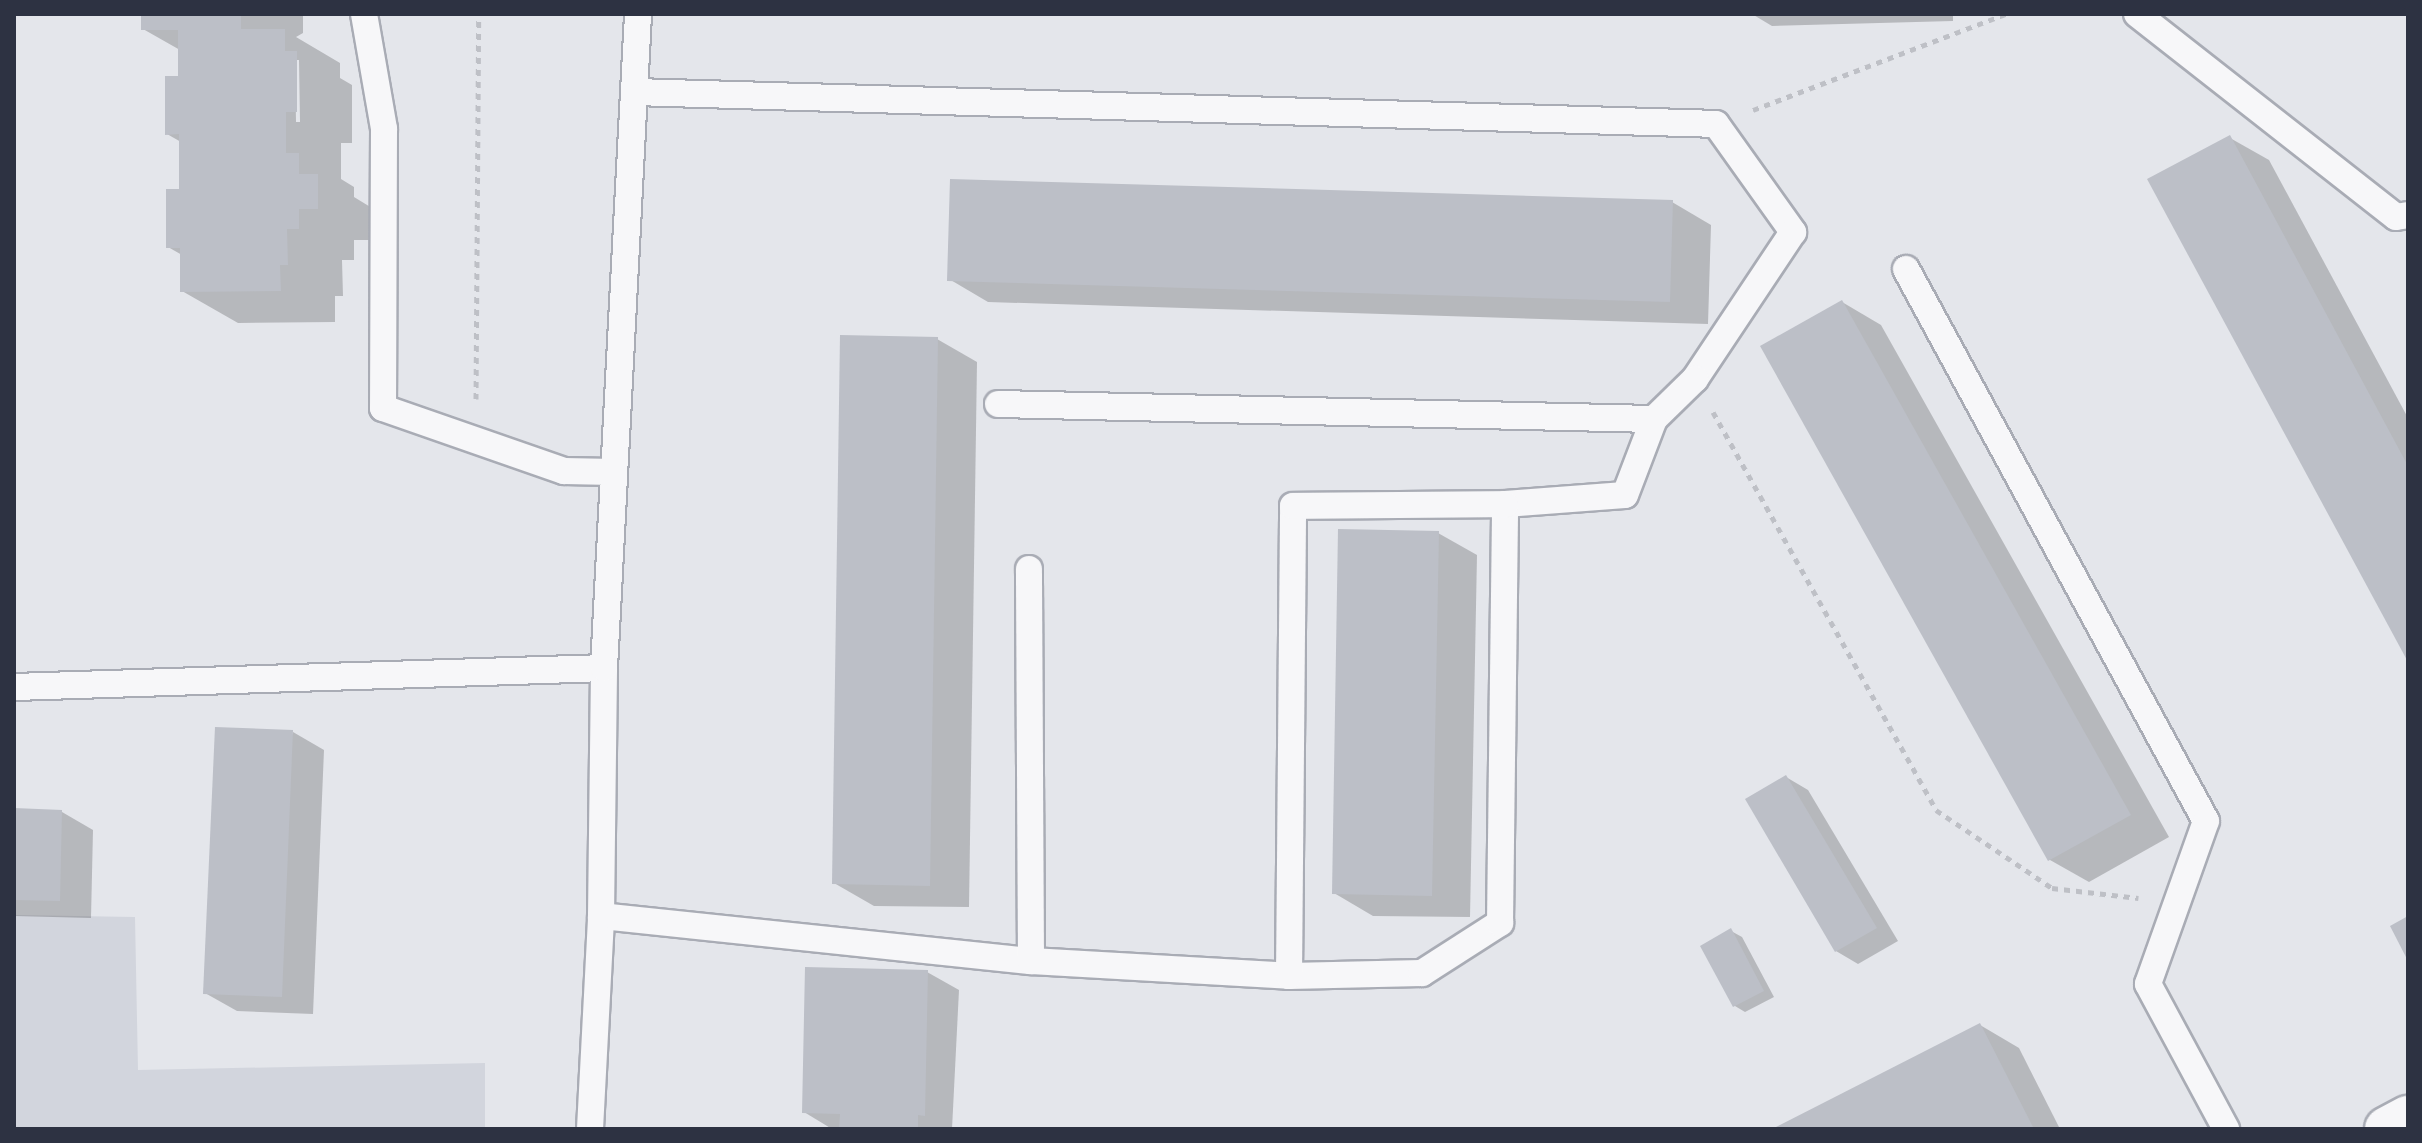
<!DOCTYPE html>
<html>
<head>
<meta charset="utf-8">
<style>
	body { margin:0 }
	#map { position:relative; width:2422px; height:1143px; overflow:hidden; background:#e4e6eb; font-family:"Work Sans",sans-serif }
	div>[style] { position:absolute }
	.built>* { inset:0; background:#d2d5dd }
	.shadow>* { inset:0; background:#0003 }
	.building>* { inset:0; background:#bcbfc7 }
	.path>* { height:5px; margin-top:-2.5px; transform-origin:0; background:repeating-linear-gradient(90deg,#bec0c6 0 6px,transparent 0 12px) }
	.roads { filter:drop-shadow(2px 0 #a9acb5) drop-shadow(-2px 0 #a9acb5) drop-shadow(0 2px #a9acb5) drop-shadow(0 -2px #a9acb5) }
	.service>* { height:26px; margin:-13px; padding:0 13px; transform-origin:13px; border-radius:13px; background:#f7f7f9 }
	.minor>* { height:44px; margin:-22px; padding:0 22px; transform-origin:22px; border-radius:22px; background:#f7f7f9 }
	span { translate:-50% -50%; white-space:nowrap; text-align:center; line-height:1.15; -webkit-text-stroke:6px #f4f5f8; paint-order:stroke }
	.frame { position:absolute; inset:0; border:16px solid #2d3242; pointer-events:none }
</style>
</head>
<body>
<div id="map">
	<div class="built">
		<i style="clip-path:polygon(14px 915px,135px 917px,138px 1070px,485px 1063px,485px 1129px,14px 1129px)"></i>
	</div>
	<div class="shadow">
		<i style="clip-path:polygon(evenodd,143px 14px,303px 14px,303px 33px,296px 37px,340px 63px,340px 78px,352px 85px,352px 143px,341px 143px,341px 179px,354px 187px,354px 197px,372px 208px,372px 240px,354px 240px,354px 260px,342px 260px,343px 296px,335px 296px,335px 322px,238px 323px,182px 291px,182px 255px,168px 247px,181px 191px,181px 142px,167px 134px,180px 78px,180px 50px,143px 29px,143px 14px,295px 60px,299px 60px,300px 122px,296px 122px,295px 60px)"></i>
		<i style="clip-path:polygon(1752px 14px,1953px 14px,1953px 21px,1772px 26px)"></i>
		<i style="clip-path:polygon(2230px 138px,2269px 160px,2408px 418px,2408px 658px)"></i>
		<i style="clip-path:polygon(1672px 202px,1711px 225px,1708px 324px,988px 302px,949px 279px)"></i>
		<i style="clip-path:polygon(1842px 302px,1881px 325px,2169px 837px,2089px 882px,2050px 860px)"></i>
		<i style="clip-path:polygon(937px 339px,977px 362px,969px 907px,874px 906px,834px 883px)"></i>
		<i style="clip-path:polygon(1438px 533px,1477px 555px,1470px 917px,1373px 916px,1334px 893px)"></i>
		<i style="clip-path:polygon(293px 732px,324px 750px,313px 1014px,237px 1011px,205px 993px)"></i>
		<i style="clip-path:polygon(1786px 777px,1808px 790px,1898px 941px,1858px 964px,1836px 951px)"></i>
		<i style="clip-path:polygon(14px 810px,62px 812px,93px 830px,91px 918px,14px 916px)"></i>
		<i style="clip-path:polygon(1731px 931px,1742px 937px,1774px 997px,1745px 1012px,1735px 1006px)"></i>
		<i style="clip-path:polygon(927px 972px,959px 990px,952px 1129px,832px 1129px,804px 1112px)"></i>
		<i style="clip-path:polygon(1980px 1025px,2019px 1048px,2060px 1129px,1776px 1129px)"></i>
	</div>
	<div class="building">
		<i style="clip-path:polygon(141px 14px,241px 14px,241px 29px,285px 29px,285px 51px,297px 51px,297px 112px,286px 112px,286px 153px,299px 153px,299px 174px,318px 174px,318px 209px,299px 209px,299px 229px,287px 229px,288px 265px,280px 265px,281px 291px,180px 292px,180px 248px,166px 248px,166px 189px,179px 189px,179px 134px,165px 135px,165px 76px,178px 76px,178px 30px,141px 30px)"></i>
		<i style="clip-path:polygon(2230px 135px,2408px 466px,2408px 662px,2147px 179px)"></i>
		<i style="clip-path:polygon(950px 179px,1673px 200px,1670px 302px,947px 281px)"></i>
		<i style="clip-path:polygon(1842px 300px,2131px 815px,2048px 861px,1760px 346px)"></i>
		<i style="clip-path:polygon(840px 335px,938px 337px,930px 886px,832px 884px)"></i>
		<i style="clip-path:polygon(1338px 529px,1439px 531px,1432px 896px,1332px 894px)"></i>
		<i style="clip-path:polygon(215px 727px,293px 730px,282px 997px,203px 994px)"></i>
		<i style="clip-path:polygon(1786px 775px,1877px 928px,1835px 952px,1745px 799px)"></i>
		<i style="clip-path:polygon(14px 808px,62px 810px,60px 901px,14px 900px)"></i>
		<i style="clip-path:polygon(2408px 916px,2408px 961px,2390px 926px)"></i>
		<i style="clip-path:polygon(1731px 928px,1764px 991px,1733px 1007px,1700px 946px)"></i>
		<i style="clip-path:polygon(805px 967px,928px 970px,925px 1116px,918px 1115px,918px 1129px,839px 1129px,840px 1114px,802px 1113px)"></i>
		<i style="clip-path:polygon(1980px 1023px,2034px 1129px,1772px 1129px)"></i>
	</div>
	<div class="path">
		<i style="left:1753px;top:110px;width:271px;rotate:-20.8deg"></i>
		<i style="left:476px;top:399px;width:385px;rotate:-89.6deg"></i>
		<i style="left:1713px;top:412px;width:456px;rotate:60.7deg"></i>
		<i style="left:1936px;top:810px;width:140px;rotate:33.9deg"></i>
		<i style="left:2052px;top:888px;width:87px;rotate:6.6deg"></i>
	</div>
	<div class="roads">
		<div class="service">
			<i style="left:364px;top:14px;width:117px;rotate:80.1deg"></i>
			<i style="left:384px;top:129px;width:279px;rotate:90.2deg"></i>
			<i style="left:383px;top:408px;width:192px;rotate:19.2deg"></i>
			<i style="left:564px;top:471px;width:50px;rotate:1.1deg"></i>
			<i style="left:2137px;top:14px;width:329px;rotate:38.1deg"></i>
			<i style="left:2396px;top:217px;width:12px;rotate:-9deg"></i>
			<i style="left:634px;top:92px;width:1082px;rotate:1.69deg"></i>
			<i style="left:1716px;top:124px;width:133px;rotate:54.5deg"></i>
			<i style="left:1793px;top:232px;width:177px;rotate:123.7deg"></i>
			<i style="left:1695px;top:379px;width:57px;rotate:135.7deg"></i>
			<i style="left:1654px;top:419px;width:656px;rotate:-178.69deg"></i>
			<i style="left:1906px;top:269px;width:628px;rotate:61.48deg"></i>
			<i style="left:2206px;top:821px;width:173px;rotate:109.6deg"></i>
			<i style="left:2148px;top:984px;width:165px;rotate:61.7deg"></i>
			<i style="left:14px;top:687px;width:590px;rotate:-1.84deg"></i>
			<i style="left:601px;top:916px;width:432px;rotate:6deg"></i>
			<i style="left:1031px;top:961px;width:392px;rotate:-90.3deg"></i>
			<i style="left:1031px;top:961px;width:258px;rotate:3.3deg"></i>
			<i style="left:1289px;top:976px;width:133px;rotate:-1.3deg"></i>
			<i style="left:1422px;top:973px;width:93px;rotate:-32.7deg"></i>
			<i style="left:1500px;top:923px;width:419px;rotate:-89.3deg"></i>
			<i style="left:1505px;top:504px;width:120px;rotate:-4.3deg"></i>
			<i style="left:1625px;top:495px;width:81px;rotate:-69.1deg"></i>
			<i style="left:1289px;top:976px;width:470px;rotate:-89.5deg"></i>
			<i style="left:1293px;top:506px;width:212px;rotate:-0.5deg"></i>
			<i style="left:590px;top:1129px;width:213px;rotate:-87deg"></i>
			<i style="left:601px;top:916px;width:248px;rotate:-89.3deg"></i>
			<i style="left:604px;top:668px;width:655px;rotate:-87.02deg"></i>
		</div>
		<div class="minor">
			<i style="left:2387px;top:1129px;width:24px;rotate:-28deg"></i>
		</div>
	</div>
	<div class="frame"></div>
</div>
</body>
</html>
